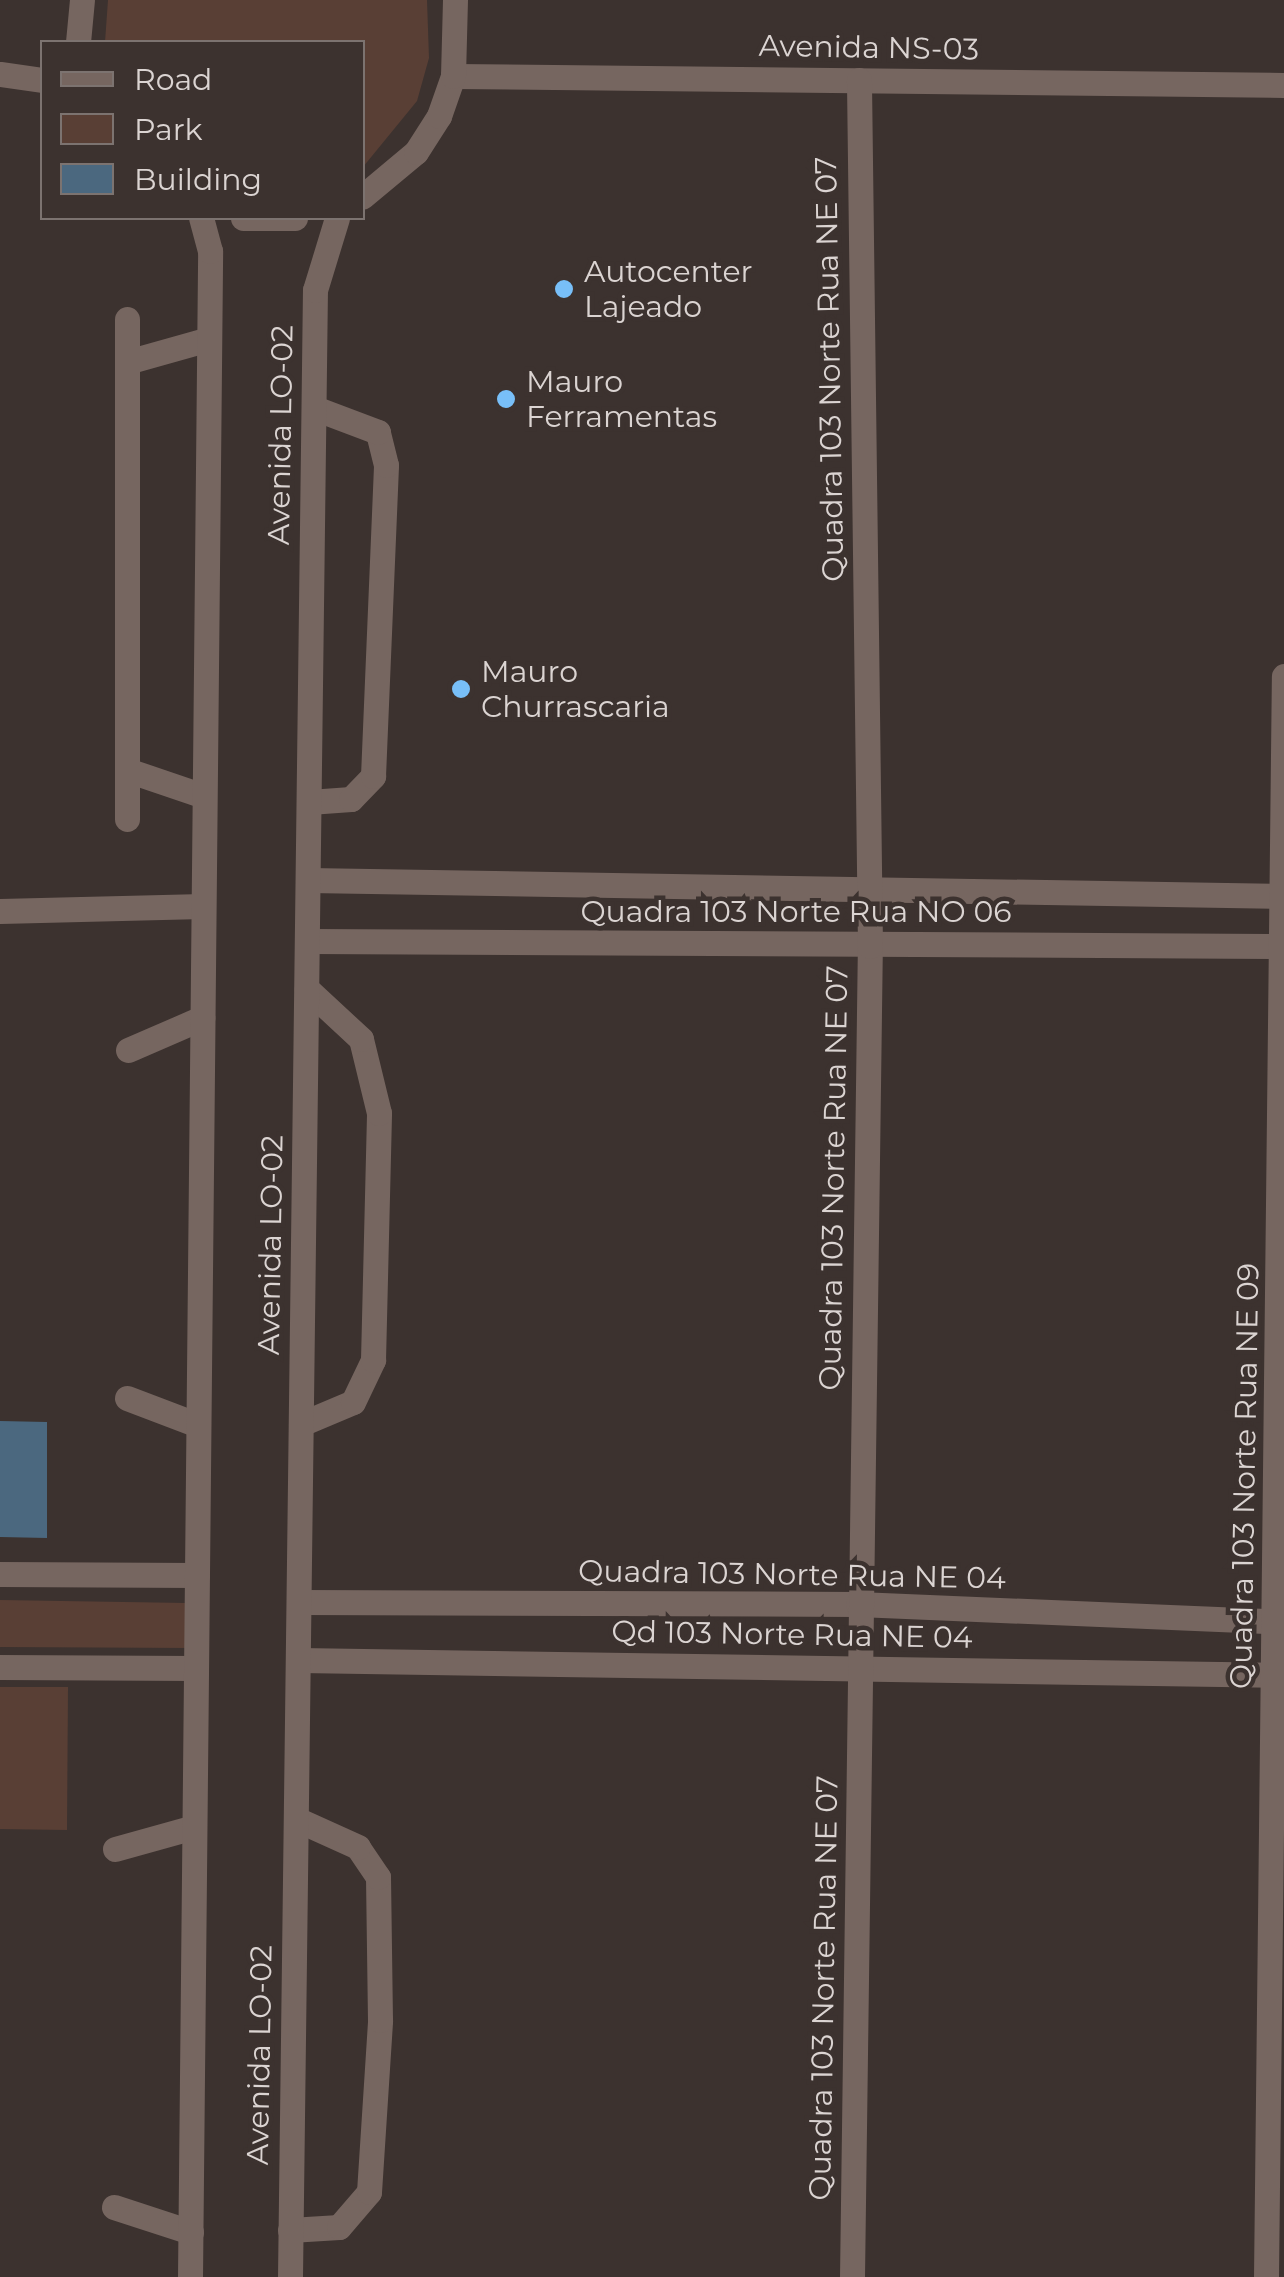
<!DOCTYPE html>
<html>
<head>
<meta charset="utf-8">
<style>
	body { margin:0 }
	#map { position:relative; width:1284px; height:2277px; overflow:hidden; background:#3c322f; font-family:Montserrat,sans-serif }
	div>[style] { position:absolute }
	.green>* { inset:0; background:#593f35 }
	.building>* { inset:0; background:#4b687f }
	.minor>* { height:25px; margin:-12.5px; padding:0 12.5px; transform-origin:12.5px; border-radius:12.5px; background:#766660 }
	.dots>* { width:28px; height:28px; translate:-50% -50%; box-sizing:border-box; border:5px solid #3c322f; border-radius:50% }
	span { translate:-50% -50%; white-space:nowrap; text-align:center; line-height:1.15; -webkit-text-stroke:9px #3c322f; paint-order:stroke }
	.street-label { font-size:30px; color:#dbd4d2 }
	.poi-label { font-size:30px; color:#dbd4d2 }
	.left { translate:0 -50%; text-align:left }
	.legend { position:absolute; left:40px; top:40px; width:325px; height:180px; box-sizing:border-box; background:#3c322f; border:2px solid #7c7370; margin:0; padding:12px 18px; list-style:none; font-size:30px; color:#dbd4d2 }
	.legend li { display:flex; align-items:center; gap:20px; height:50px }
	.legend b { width:50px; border:2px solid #7c7370 }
</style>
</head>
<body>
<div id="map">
	<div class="green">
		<i style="clip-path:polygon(108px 0,427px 0,429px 58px,417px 101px,363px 167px,362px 42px,105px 42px)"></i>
		<i style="clip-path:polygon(0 1600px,187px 1603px,188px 1648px,0 1647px)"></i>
		<i style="clip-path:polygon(0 1687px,68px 1687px,67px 1830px,0 1829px)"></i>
	</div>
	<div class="building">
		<i style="clip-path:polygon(0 1421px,47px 1422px,47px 1538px,0 1537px)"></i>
	</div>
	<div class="minor">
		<i style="left:78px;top:42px;width:42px;rotate:-84.6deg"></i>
		<i style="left:0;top:74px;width:42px;rotate:8.1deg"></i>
		<i style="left:453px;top:76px;width:831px;rotate:0.62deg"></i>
		<i style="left:362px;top:197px;width:70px;rotate:-39.8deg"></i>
		<i style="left:416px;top:152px;width:43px;rotate:-57.4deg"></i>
		<i style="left:439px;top:116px;width:42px;rotate:-70.7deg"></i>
		<i style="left:453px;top:76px;width:76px;rotate:-88.5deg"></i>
		<i style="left:243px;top:218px;width:52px"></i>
		<i style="left:127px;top:362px;width:85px;rotate:-15.7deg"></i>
		<i style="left:127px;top:770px;width:81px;rotate:18.7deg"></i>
		<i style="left:309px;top:802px;width:42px;rotate:-4.1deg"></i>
		<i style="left:351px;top:799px;width:32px;rotate:-46deg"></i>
		<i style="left:373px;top:776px;width:311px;rotate:-87.6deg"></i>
		<i style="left:386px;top:465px;width:34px;rotate:-104deg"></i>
		<i style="left:378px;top:432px;width:68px;rotate:-159.4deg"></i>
		<i style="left:127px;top:819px;width:500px;rotate:-90deg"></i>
		<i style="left:308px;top:880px;width:976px;rotate:0.94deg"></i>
		<i style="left:0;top:911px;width:203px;rotate:-1.4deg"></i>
		<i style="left:308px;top:941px;width:976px;rotate:0.29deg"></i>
		<i style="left:128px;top:1050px;width:81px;rotate:-23.4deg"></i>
		<i style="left:127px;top:1398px;width:76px;rotate:20.8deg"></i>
		<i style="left:301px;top:1424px;width:56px;rotate:-22.9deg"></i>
		<i style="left:353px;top:1402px;width:47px;rotate:-64.5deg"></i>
		<i style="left:373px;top:1360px;width:247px;rotate:-88.6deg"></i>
		<i style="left:379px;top:1113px;width:76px;rotate:-103.7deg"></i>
		<i style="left:361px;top:1039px;width:74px;rotate:-137.2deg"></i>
		<i style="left:0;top:1574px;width:197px;rotate:0.3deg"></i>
		<i style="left:299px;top:1602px;width:559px;rotate:0.2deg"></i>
		<i style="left:858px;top:1604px;width:426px;rotate:2.4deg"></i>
		<i style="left:299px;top:1660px;width:985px;rotate:0.87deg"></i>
		<i style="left:0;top:1667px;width:196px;rotate:0.3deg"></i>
		<i style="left:115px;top:1849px;width:82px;rotate:-15.6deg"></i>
		<i style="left:114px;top:2207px;width:81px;rotate:18deg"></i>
		<i style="left:290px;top:2230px;width:49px;rotate:-3.5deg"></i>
		<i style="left:339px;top:2227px;width:46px;rotate:-49.4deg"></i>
		<i style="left:369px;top:2192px;width:172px;rotate:-86.3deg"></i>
		<i style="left:380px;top:2020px;width:143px;rotate:-90.8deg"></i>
		<i style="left:378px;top:1877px;width:36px;rotate:-124deg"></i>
		<i style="left:358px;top:1847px;width:68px;rotate:-155.7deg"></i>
		<i style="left:190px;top:2277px;width:2026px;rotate:-89.43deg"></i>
		<i style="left:210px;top:251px;width:34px;rotate:-105deg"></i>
		<i style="left:290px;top:2277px;width:1987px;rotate:-89.28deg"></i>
		<i style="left:315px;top:290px;width:75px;rotate:-73deg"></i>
		<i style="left:852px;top:2277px;width:1331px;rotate:-89.23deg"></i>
		<i style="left:870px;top:946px;width:866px;rotate:-90.73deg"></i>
		<i style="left:1266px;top:2277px;width:1601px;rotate:-89.36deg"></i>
	</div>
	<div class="dots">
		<i style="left:564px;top:289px;background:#78bff8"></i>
		<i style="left:506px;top:399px;background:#78bff8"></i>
		<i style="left:461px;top:689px;background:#78bff8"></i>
	</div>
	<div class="street-label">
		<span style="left:869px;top:48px;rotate:1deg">Avenida NS-03</span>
		<span style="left:830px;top:369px;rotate:-91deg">Quadra 103 Norte Rua NE 07</span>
		<span style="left:281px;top:435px;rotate:-89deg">Avenida LO-02</span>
		<span style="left:796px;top:912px">Quadra 103 Norte Rua NO 06</span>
		<span style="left:834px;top:1178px;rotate:-89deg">Quadra 103 Norte Rua NE 07</span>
		<span style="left:271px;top:1245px;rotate:-89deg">Avenida LO-02</span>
		<span style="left:1245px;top:1476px;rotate:-89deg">Quadra 103 Norte Rua NE 09</span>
		<span style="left:792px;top:1575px;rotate:1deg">Quadra 103 Norte Rua NE 04</span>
		<span style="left:792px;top:1635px;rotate:1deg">Qd 103 Norte Rua NE 04</span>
		<span style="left:824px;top:1988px;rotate:-89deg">Quadra 103 Norte Rua NE 07</span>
		<span style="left:260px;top:2055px;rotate:-89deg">Avenida LO-02</span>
	</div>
	<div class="poi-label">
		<span class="left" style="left:584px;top:289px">Autocenter<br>Lajeado</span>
		<span class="left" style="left:526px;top:399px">Mauro<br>Ferramentas</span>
		<span class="left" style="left:481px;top:689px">Mauro<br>Churrascaria</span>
	</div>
	<ul class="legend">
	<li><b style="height:12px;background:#766660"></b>Road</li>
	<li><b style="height:28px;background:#593f35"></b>Park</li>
	<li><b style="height:28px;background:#4b687f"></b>Building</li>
	</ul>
</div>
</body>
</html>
